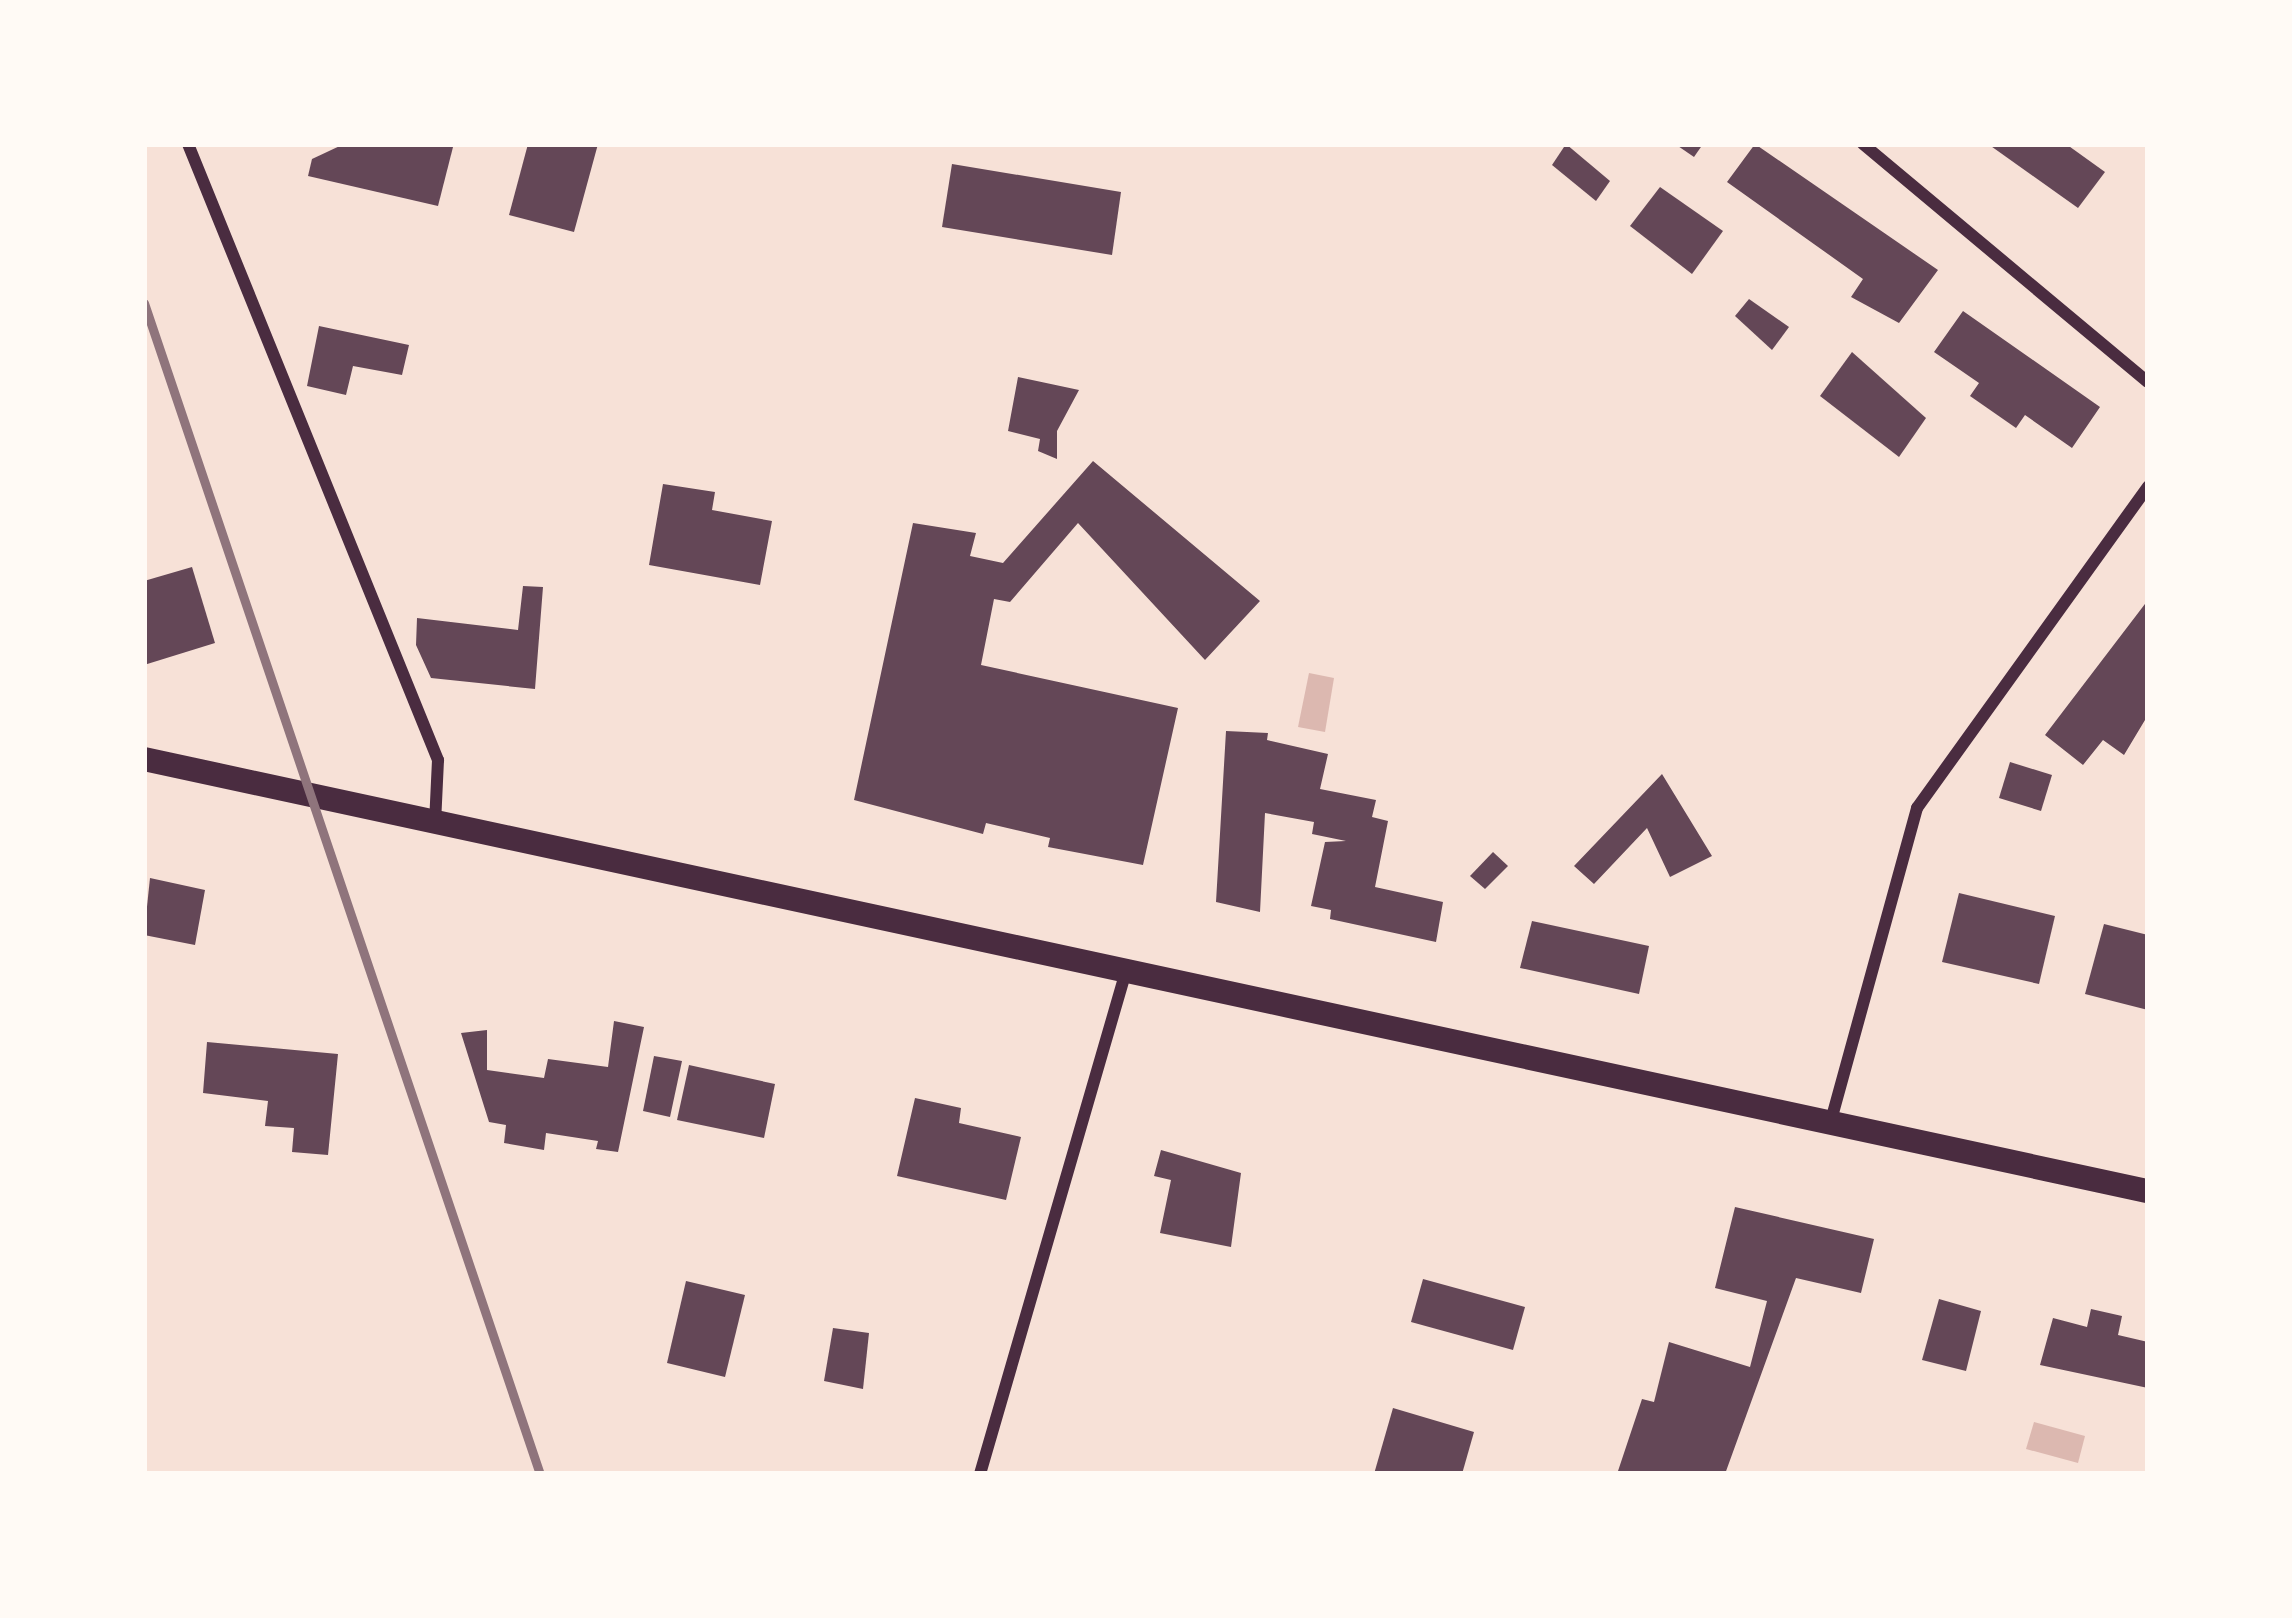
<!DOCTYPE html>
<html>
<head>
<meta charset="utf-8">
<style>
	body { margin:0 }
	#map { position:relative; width:2292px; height:1618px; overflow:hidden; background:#f7e1d7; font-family:Mulish,sans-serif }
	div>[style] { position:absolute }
	.water>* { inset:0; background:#dcb8b0 }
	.building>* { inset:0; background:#644757 }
	.minor>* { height:12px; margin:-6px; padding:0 6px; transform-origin:6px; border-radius:6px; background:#4a2c40 }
	.secondary>* { height:24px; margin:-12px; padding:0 12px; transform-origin:12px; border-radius:12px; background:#4a2c40 }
	.rail>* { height:9px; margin:-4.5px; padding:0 4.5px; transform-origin:4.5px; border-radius:4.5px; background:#8f747c }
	span { translate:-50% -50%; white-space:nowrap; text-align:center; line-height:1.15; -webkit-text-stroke:12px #fffaf5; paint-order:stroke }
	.frame { position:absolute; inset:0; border:147px solid #fffaf5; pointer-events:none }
</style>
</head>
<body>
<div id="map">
	<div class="water">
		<i style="clip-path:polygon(1309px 673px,1334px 678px,1325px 732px,1298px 727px)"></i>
		<i style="clip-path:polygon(2034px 1422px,2085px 1436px,2078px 1463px,2026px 1449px)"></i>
	</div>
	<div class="building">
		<i style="clip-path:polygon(344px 144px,453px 147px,438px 206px,308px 176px,312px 159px)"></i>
		<i style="clip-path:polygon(528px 144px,598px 144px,574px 232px,509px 215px)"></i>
		<i style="clip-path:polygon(1566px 144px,1610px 181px,1596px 201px,1552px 165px)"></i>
		<i style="clip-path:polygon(1675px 144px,1703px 144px,1694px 157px)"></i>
		<i style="clip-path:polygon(1755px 144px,1938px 270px,1899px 323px,1851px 297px,1863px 279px,1727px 182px)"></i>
		<i style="clip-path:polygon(1988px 144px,2066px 144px,2105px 172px,2078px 208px)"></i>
		<i style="clip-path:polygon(952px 164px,1121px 192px,1112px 255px,942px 227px)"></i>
		<i style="clip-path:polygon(1660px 187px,1723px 231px,1692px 274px,1630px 226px)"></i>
		<i style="clip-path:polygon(1749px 299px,1789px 327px,1772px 350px,1735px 316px)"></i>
		<i style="clip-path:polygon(1963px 311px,2100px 407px,2072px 448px,2025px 415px,2016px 428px,1970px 396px,1979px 383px,1934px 352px)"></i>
		<i style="clip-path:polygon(319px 326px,409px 345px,402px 375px,353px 366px,346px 395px,307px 386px)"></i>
		<i style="clip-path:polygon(1852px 352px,1926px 418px,1899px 457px,1820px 396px)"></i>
		<i style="clip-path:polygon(1018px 377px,1079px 390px,1057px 431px,1057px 459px,1038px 451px,1040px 439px,1008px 431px)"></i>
		<i style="clip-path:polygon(1093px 461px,1260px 601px,1205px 660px,1078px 523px,1010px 602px,994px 599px,981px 665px,1178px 708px,1143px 865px,1048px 847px,1050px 838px,986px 823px,983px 834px,854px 800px,913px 523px,976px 533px,970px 556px,1003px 563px)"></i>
		<i style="clip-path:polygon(663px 484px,715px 492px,712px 510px,772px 521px,760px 585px,649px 565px)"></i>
		<i style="clip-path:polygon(192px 567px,215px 643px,144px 665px,144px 581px)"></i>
		<i style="clip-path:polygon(523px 586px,543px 587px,535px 689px,431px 678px,416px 645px,417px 618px,518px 630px)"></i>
		<i style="clip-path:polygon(2148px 600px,2148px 715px,2124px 755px,2103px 740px,2083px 765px,2045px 735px)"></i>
		<i style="clip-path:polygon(1226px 731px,1268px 733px,1267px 740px,1328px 754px,1320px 789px,1376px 800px,1372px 817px,1388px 821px,1375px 887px,1443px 902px,1436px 942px,1330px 919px,1331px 910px,1311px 906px,1325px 842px,1346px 841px,1312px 834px,1314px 822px,1265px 813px,1260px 912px,1216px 902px)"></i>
		<i style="clip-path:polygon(2010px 762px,2052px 775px,2041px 811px,1999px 798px)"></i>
		<i style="clip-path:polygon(1662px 774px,1712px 856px,1670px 877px,1647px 828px,1594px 884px,1574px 866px)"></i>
		<i style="clip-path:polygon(1493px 852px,1508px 866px,1485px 889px,1470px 876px)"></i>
		<i style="clip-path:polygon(150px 878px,205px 890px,195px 945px,144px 935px)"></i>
		<i style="clip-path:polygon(1959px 893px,2055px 916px,2039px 984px,1942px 962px)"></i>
		<i style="clip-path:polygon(1532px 921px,1649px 946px,1639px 994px,1520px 968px)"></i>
		<i style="clip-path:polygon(2104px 924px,2148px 935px,2148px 1010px,2085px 994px)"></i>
		<i style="clip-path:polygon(614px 1021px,644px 1027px,618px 1152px,596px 1149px,598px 1141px,546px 1133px,544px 1150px,504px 1143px,506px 1125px,489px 1122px,461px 1033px,487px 1030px,487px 1070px,544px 1078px,548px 1059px,608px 1067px)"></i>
		<i style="clip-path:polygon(207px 1042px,338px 1054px,328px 1155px,292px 1152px,294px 1128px,265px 1126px,268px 1101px,203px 1093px)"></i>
		<i style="clip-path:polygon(654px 1056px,682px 1061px,670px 1117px,643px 1111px)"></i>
		<i style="clip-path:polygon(689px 1065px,775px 1084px,764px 1138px,677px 1120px)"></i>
		<i style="clip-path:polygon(915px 1098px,961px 1108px,959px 1123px,1021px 1137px,1006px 1200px,897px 1176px)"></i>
		<i style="clip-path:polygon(1161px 1150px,1241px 1173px,1231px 1247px,1160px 1233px,1171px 1180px,1154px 1176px)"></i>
		<i style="clip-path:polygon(1735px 1207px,1874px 1239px,1861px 1293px,1796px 1278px,1725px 1474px,1617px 1474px,1642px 1399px,1654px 1402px,1669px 1342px,1750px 1367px,1767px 1301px,1715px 1288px)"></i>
		<i style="clip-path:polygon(1423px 1279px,1525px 1307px,1513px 1350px,1411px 1322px)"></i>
		<i style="clip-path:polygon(686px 1281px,745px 1295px,725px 1377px,667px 1363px)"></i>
		<i style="clip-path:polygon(1939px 1299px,1981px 1311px,1966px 1371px,1922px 1360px)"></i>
		<i style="clip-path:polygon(2091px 1309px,2122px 1316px,2118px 1335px,2148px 1342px,2148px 1388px,2040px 1365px,2053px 1318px,2087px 1327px)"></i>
		<i style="clip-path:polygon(833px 1328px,869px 1333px,863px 1389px,824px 1381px)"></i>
		<i style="clip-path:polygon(1393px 1408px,1474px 1432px,1462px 1474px,1374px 1474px)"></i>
	</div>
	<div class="minor">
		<i style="left:188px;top:144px;width:665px;rotate:67.91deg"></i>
		<i style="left:438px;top:760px;width:63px;rotate:92.7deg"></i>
		<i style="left:1863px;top:144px;width:371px;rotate:39.9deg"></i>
		<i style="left:1830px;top:1124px;width:328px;rotate:-74.6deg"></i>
		<i style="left:1917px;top:808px;width:396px;rotate:-54.3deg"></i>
		<i style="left:980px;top:1474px;width:524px;rotate:-73.81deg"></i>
	</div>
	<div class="secondary">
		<i style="left:144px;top:759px;width:2050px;rotate:12.17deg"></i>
	</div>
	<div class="rail">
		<i style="left:144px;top:303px;width:1236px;rotate:71.32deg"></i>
	</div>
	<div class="frame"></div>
</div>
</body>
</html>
